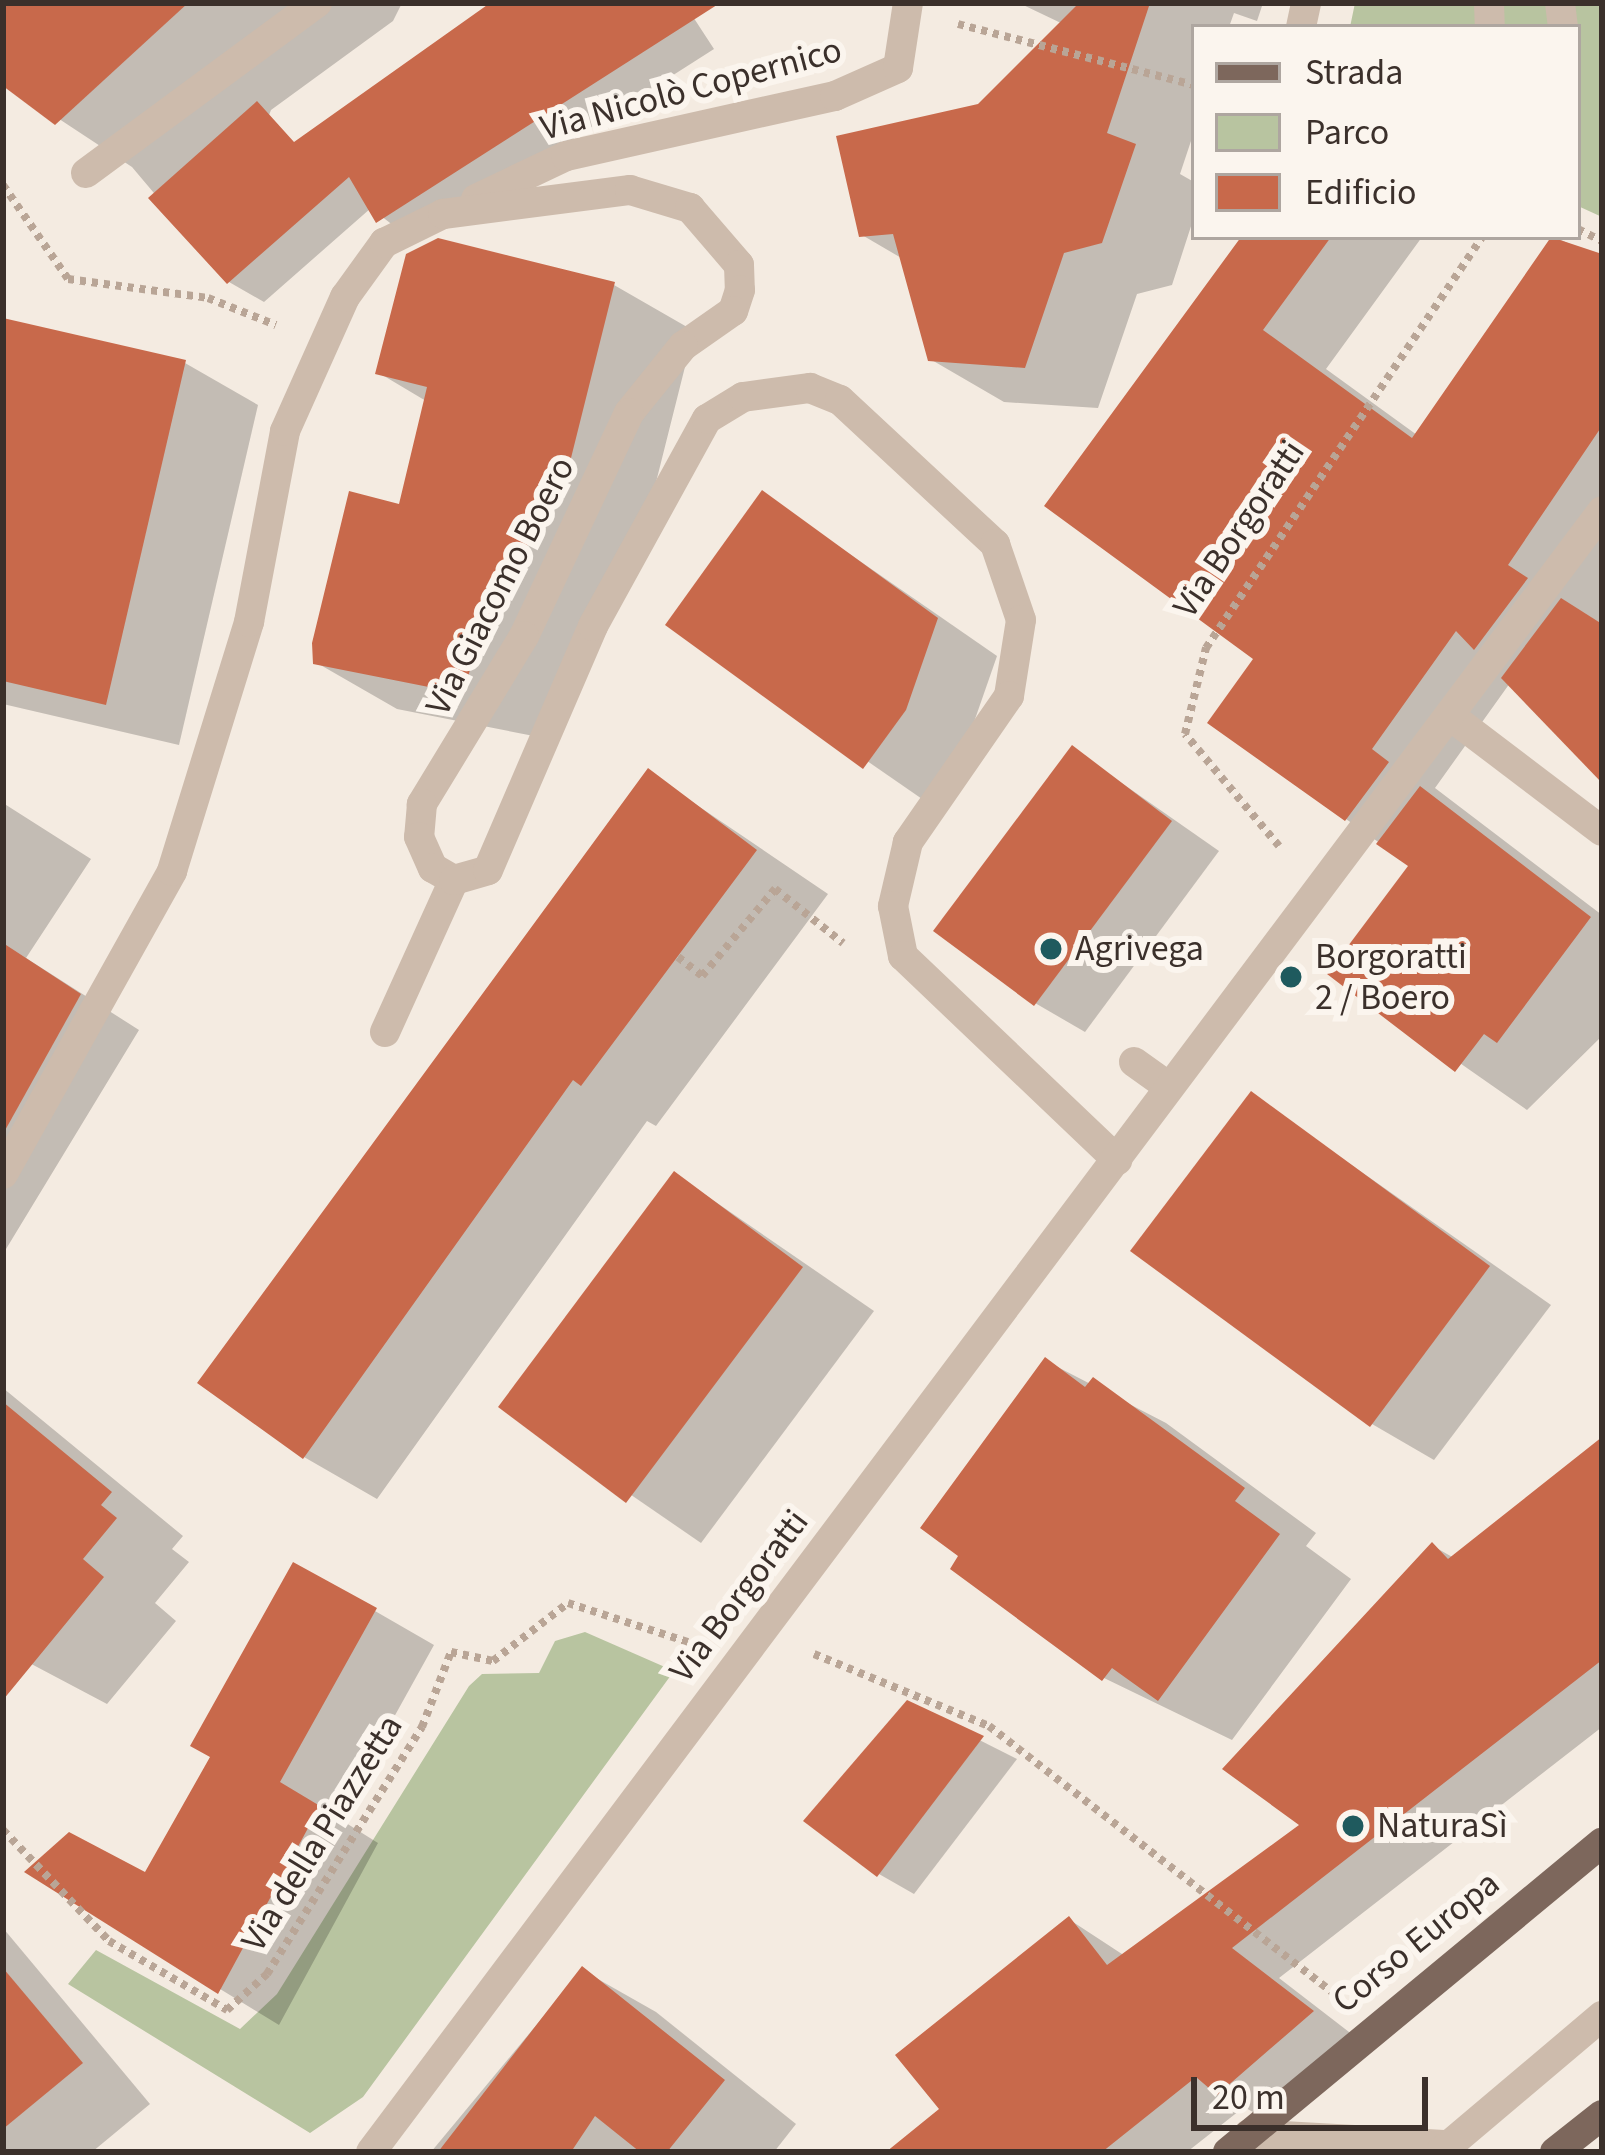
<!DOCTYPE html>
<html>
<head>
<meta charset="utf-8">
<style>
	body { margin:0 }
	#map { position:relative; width:1605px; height:2155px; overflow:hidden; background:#f4ebe1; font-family:"Source Sans 3",sans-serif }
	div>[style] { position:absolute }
	.green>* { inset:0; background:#b8c4a0 }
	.shadow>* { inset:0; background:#0003 }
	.building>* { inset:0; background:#c8694b }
	.path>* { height:8px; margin-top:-4px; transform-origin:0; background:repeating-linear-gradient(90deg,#b9a596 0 6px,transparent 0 12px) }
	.minor>* { height:30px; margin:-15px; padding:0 15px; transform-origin:15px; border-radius:15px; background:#cdbbac }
	.major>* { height:30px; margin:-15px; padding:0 15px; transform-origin:15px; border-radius:15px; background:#7d675c }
	.dots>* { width:33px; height:33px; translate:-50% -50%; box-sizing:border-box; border:6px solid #fbf5ee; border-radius:50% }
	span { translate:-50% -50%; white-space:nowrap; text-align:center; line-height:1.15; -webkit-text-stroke:12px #fbf5ee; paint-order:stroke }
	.street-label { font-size:36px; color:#3b302b }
	.poi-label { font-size:36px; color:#3b302b }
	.left { translate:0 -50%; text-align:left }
	.frame { position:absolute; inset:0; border:6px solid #3b302b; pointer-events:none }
	.legend { position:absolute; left:1191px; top:24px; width:390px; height:216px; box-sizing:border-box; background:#fbf5ee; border:3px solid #aea6a0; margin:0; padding:15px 21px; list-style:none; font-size:36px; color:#3b302b }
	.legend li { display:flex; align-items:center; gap:24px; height:60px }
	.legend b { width:60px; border:3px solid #aea6a0 }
	.scale { position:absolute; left:1191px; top:2077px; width:237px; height:54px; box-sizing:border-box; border:6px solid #3b302b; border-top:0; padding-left:15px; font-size:36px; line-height:42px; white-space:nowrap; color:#3b302b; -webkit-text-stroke:9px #fbf5ee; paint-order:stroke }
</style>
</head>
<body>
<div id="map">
	<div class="green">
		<i style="clip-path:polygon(1355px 3px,1602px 3px,1602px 217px,1578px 206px,1578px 27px,1350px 27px)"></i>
		<i style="clip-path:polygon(585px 1632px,674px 1671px,363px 2097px,310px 2133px,68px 1984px,96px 1950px,240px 2029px,277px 1994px,469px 1686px,482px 1674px,539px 1673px,555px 1641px)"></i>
	</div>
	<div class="shadow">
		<i style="clip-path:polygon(34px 3px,402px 3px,393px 21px,271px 110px,243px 182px,495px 3px,684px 3px,714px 49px,413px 241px,371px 208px,264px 302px,229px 282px,132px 167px,3px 82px,3px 33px)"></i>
		<i style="clip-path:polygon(1019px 3px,1263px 3px,1257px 21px,1234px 13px,1229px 27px,1194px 27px,1194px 132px,1180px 174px,1194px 182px,1194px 217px,1172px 285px,1137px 294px,1098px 408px,1004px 402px,930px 359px,903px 259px,862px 235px,1063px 24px)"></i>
		<i style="clip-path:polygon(1245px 237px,1422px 237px,1326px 369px,1417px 435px,1554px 237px,1602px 258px,1602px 778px,1510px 683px,1435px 788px,1602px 915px,1602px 1036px,1527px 1110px,1331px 973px,1412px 866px,1346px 819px,1258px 658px)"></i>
		<i style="clip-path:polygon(614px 285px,694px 331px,639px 550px,544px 738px,397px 709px,317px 663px,401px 507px,426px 401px,379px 373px)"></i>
		<i style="clip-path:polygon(3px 321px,185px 363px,258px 405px,179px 745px,3px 704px)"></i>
		<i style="clip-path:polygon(763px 494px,997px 656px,966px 745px,925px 801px,669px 624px)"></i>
		<i style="clip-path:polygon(1073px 749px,1219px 851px,1085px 1032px,1035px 1003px)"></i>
		<i style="clip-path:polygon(648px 772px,828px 894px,656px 1126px,647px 1121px,377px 1499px,304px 1457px)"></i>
		<i style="clip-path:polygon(3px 803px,91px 859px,26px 958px,139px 1030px,3px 1254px)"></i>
		<i style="clip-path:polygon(1252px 1095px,1551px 1305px,1434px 1460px,1372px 1424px)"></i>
		<i style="clip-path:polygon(675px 1174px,874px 1311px,701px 1543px,502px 1406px)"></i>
		<i style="clip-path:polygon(1046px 1361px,1166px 1423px,1316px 1533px,1306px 1546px,1351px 1579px,1232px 1740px,1104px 1678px)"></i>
		<i style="clip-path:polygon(3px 1388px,183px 1536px,172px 1549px,189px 1562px,155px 1603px,176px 1621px,107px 1704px,3px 1649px)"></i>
		<i style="clip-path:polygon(1602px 1442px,1602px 1727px,1279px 1978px,1362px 2042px,1269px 2121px,1244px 2107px,1187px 2152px,891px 2152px,943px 2109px,1070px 1920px,1125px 1956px,1304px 1825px,1433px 1546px,1454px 1558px)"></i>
		<i style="clip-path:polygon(375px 1611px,434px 1645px,338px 1818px,378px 1843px,279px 2025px,29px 1872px,146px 1876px)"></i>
		<i style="clip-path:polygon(908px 1704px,1017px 1759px,914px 1894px,879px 1874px)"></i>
		<i style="clip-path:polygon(3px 1928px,150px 2104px,92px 2152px,3px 2152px)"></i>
		<i style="clip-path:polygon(582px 1970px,656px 2012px,796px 2124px,774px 2152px,431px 2152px)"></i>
	</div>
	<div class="building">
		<i style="clip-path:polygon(3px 3px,188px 3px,55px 125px,3px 86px)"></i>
		<i style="clip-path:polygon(490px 3px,720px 3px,376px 223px,349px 177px,227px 284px,148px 198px,257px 101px,294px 142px)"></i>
		<i style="clip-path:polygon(1079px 3px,1150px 3px,1107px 133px,1136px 144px,1102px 243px,1064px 253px,1025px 368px,928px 361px,893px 234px,859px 237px,836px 136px,978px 104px)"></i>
		<i style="clip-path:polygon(1241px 237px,1331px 237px,1263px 330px,1412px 438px,1551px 237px,1602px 254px,1602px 426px,1508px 565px,1528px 578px,1474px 650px,1456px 631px,1372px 749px,1389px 762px,1345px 821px,1207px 723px,1253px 659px,1044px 506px)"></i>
		<i style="clip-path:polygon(438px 238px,615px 282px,559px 506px,544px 502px,496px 628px,481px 624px,464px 694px,313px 664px,312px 643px,349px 491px,399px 504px,427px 387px,375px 374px,406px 254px)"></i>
		<i style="clip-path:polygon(3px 318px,186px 360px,106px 705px,3px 681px)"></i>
		<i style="clip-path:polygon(762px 490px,938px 618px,906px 710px,863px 769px,665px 625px)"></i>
		<i style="clip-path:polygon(1561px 598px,1602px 624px,1602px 783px,1501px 678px)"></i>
		<i style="clip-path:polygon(1072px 745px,1172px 821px,1034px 1006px,933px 931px)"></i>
		<i style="clip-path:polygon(648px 768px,757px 850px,581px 1086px,573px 1080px,303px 1459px,197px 1383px)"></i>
		<i style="clip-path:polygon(1420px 786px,1591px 917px,1497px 1043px,1484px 1034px,1455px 1072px,1327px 974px,1408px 866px,1376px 844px)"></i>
		<i style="clip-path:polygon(3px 943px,81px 994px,3px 1134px)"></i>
		<i style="clip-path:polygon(1251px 1091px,1490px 1266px,1370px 1427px,1130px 1251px)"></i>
		<i style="clip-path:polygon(674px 1171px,803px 1267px,626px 1503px,498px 1407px)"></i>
		<i style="clip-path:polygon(1045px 1357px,1085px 1387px,1093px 1377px,1245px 1488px,1235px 1501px,1280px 1534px,1158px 1701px,1112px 1668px,1102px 1681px,950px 1569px,958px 1556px,920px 1528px)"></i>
		<i style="clip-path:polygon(3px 1402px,112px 1492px,101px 1505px,117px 1518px,83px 1559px,104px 1577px,3px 1700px)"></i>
		<i style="clip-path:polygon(1602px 1437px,1602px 1660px,1232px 1948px,1314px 2011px,1217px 2095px,1196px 2077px,1102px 2152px,886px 2152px,939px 2109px,895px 2055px,1069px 1916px,1107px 1965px,1299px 1825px,1222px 1769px,1432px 1542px,1448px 1559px)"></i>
		<i style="clip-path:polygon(293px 1562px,377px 1608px,280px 1782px,320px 1806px,218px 1994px,24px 1872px,69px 1832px,145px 1872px,210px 1757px,190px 1746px)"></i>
		<i style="clip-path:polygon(907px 1700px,984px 1736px,877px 1877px,803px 1821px)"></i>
		<i style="clip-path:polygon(582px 1966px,725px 2080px,667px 2152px,640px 2152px,595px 2116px,571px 2152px,438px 2152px)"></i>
		<i style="clip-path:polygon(3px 1968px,83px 2063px,3px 2129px)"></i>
	</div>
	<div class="path">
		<i style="left:958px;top:24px;width:244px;rotate:14.5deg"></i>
		<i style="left:3px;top:185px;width:114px;rotate:55.3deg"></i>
		<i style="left:68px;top:279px;width:141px;rotate:7.7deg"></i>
		<i style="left:208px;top:298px;width:73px;rotate:21.7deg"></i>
		<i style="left:1578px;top:229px;width:27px;rotate:27deg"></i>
		<i style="left:1279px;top:846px;width:146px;rotate:-130deg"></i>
		<i style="left:1185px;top:734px;width:89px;rotate:-76.3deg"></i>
		<i style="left:1206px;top:648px;width:495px;rotate:-56.1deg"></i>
		<i style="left:678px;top:957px;width:31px;rotate:38deg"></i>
		<i style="left:702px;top:976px;width:114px;rotate:-50deg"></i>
		<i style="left:775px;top:889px;width:87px;rotate:38.5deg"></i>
		<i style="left:814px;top:1654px;width:189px;rotate:22.4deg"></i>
		<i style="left:989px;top:1726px;width:438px;rotate:37.8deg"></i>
		<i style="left:3px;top:1830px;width:153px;rotate:46.3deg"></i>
		<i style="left:109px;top:1941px;width:137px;rotate:30.3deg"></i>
		<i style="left:227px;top:2010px;width:54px;rotate:-42deg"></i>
		<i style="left:267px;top:1974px;width:292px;rotate:-57.9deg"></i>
		<i style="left:422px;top:1727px;width:80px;rotate:-68.9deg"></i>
		<i style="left:451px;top:1652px;width:43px;rotate:12.1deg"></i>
		<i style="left:493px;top:1661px;width:95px;rotate:-37.7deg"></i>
		<i style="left:568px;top:1603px;width:126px;rotate:18deg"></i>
	</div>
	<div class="minor">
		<i style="left:1489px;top:3px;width:24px;rotate:88deg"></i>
		<i style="left:1560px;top:3px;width:24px;rotate:83deg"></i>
		<i style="left:1301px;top:27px;width:25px;rotate:-78deg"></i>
		<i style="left:86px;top:173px;width:287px;rotate:-36.4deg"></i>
		<i style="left:476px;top:199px;width:100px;rotate:-25.5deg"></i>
		<i style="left:566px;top:156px;width:276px;rotate:-12.6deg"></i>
		<i style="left:835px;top:96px;width:69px;rotate:-24deg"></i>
		<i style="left:898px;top:68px;width:66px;rotate:-81.3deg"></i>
		<i style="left:1453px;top:718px;width:187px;rotate:37.2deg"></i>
		<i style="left:385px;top:1032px;width:167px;rotate:-65.6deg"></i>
		<i style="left:1134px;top:1062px;width:43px;rotate:35.5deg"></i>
		<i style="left:3px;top:1174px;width:347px;rotate:-60.8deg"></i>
		<i style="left:172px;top:871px;width:261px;rotate:-72.8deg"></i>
		<i style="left:249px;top:622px;width:194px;rotate:-79.3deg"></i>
		<i style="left:285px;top:431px;width:147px;rotate:-65.9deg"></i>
		<i style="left:345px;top:297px;width:67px;rotate:-54.2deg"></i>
		<i style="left:384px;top:243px;width:66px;rotate:-26.2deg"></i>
		<i style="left:443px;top:214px;width:189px;rotate:-7.3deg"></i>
		<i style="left:630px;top:190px;width:63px;rotate:16.7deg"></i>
		<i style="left:690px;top:208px;width:75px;rotate:49.3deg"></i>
		<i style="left:739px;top:265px;width:25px;rotate:88deg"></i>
		<i style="left:740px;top:290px;width:22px;rotate:108deg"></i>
		<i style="left:733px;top:311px;width:61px;rotate:145deg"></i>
		<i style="left:683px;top:346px;width:86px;rotate:128.9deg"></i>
		<i style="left:629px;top:413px;width:246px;rotate:115.2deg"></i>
		<i style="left:524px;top:636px;width:197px;rotate:121.3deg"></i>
		<i style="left:422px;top:804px;width:33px;rotate:95deg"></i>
		<i style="left:419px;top:837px;width:34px;rotate:66deg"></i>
		<i style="left:433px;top:868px;width:24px;rotate:30deg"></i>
		<i style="left:454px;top:880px;width:35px;rotate:-16deg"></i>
		<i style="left:488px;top:870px;width:266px;rotate:-66.7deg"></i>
		<i style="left:593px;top:626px;width:236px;rotate:-61.2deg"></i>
		<i style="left:707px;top:419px;width:42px;rotate:-31.4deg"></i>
		<i style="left:743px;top:397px;width:68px;rotate:-7.7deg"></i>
		<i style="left:810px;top:388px;width:32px;rotate:22deg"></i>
		<i style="left:840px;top:400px;width:212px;rotate:42.9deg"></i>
		<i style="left:995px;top:544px;width:80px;rotate:71.1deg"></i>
		<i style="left:1021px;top:620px;width:77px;rotate:99deg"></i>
		<i style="left:1009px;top:696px;width:178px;rotate:124.7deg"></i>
		<i style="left:908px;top:842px;width:66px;rotate:103.2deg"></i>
		<i style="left:893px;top:906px;width:51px;rotate:78.7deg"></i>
		<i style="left:903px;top:956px;width:296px;rotate:43.6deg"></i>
		<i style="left:1249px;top:2134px;width:195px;rotate:3.2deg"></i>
		<i style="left:371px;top:2152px;width:2051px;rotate:-53.12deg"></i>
		<i style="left:1441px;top:2152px;width:211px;rotate:-40.2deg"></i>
	</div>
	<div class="major">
		<i style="left:1228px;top:2152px;width:485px;rotate:-39.6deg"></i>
		<i style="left:1555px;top:2152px;width:60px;rotate:-38.2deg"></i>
	</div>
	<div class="dots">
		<i style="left:1051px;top:949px;background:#1f5a5e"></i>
		<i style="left:1291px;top:977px;background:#1f5a5e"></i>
		<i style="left:1353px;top:1826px;background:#1f5a5e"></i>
	</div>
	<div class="street-label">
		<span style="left:691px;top:89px;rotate:-15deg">Via Nicolò Copernico</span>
		<span style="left:1239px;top:529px;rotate:-56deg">Via Borgoratti</span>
		<span style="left:500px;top:586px;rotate:-63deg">Via Giacomo Boero</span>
		<span style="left:739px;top:1596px;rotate:-53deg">Via Borgoratti</span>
		<span style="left:322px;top:1833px;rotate:-58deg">Via della Piazzetta</span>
		<span style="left:1416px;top:1942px;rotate:-39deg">Corso Europa</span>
	</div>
	<div class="poi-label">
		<span class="left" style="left:1075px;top:949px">Agrivega</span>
		<span class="left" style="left:1315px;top:977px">Borgoratti<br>2 / Boero</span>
		<span class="left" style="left:1377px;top:1826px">NaturaSì</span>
	</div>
	<div class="frame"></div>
	<ul class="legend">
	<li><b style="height:15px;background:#7d675c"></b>Strada</li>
	<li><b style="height:33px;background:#b8c4a0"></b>Parco</li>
	<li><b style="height:33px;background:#c8694b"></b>Edificio</li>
	</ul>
	<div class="scale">20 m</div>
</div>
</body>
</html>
